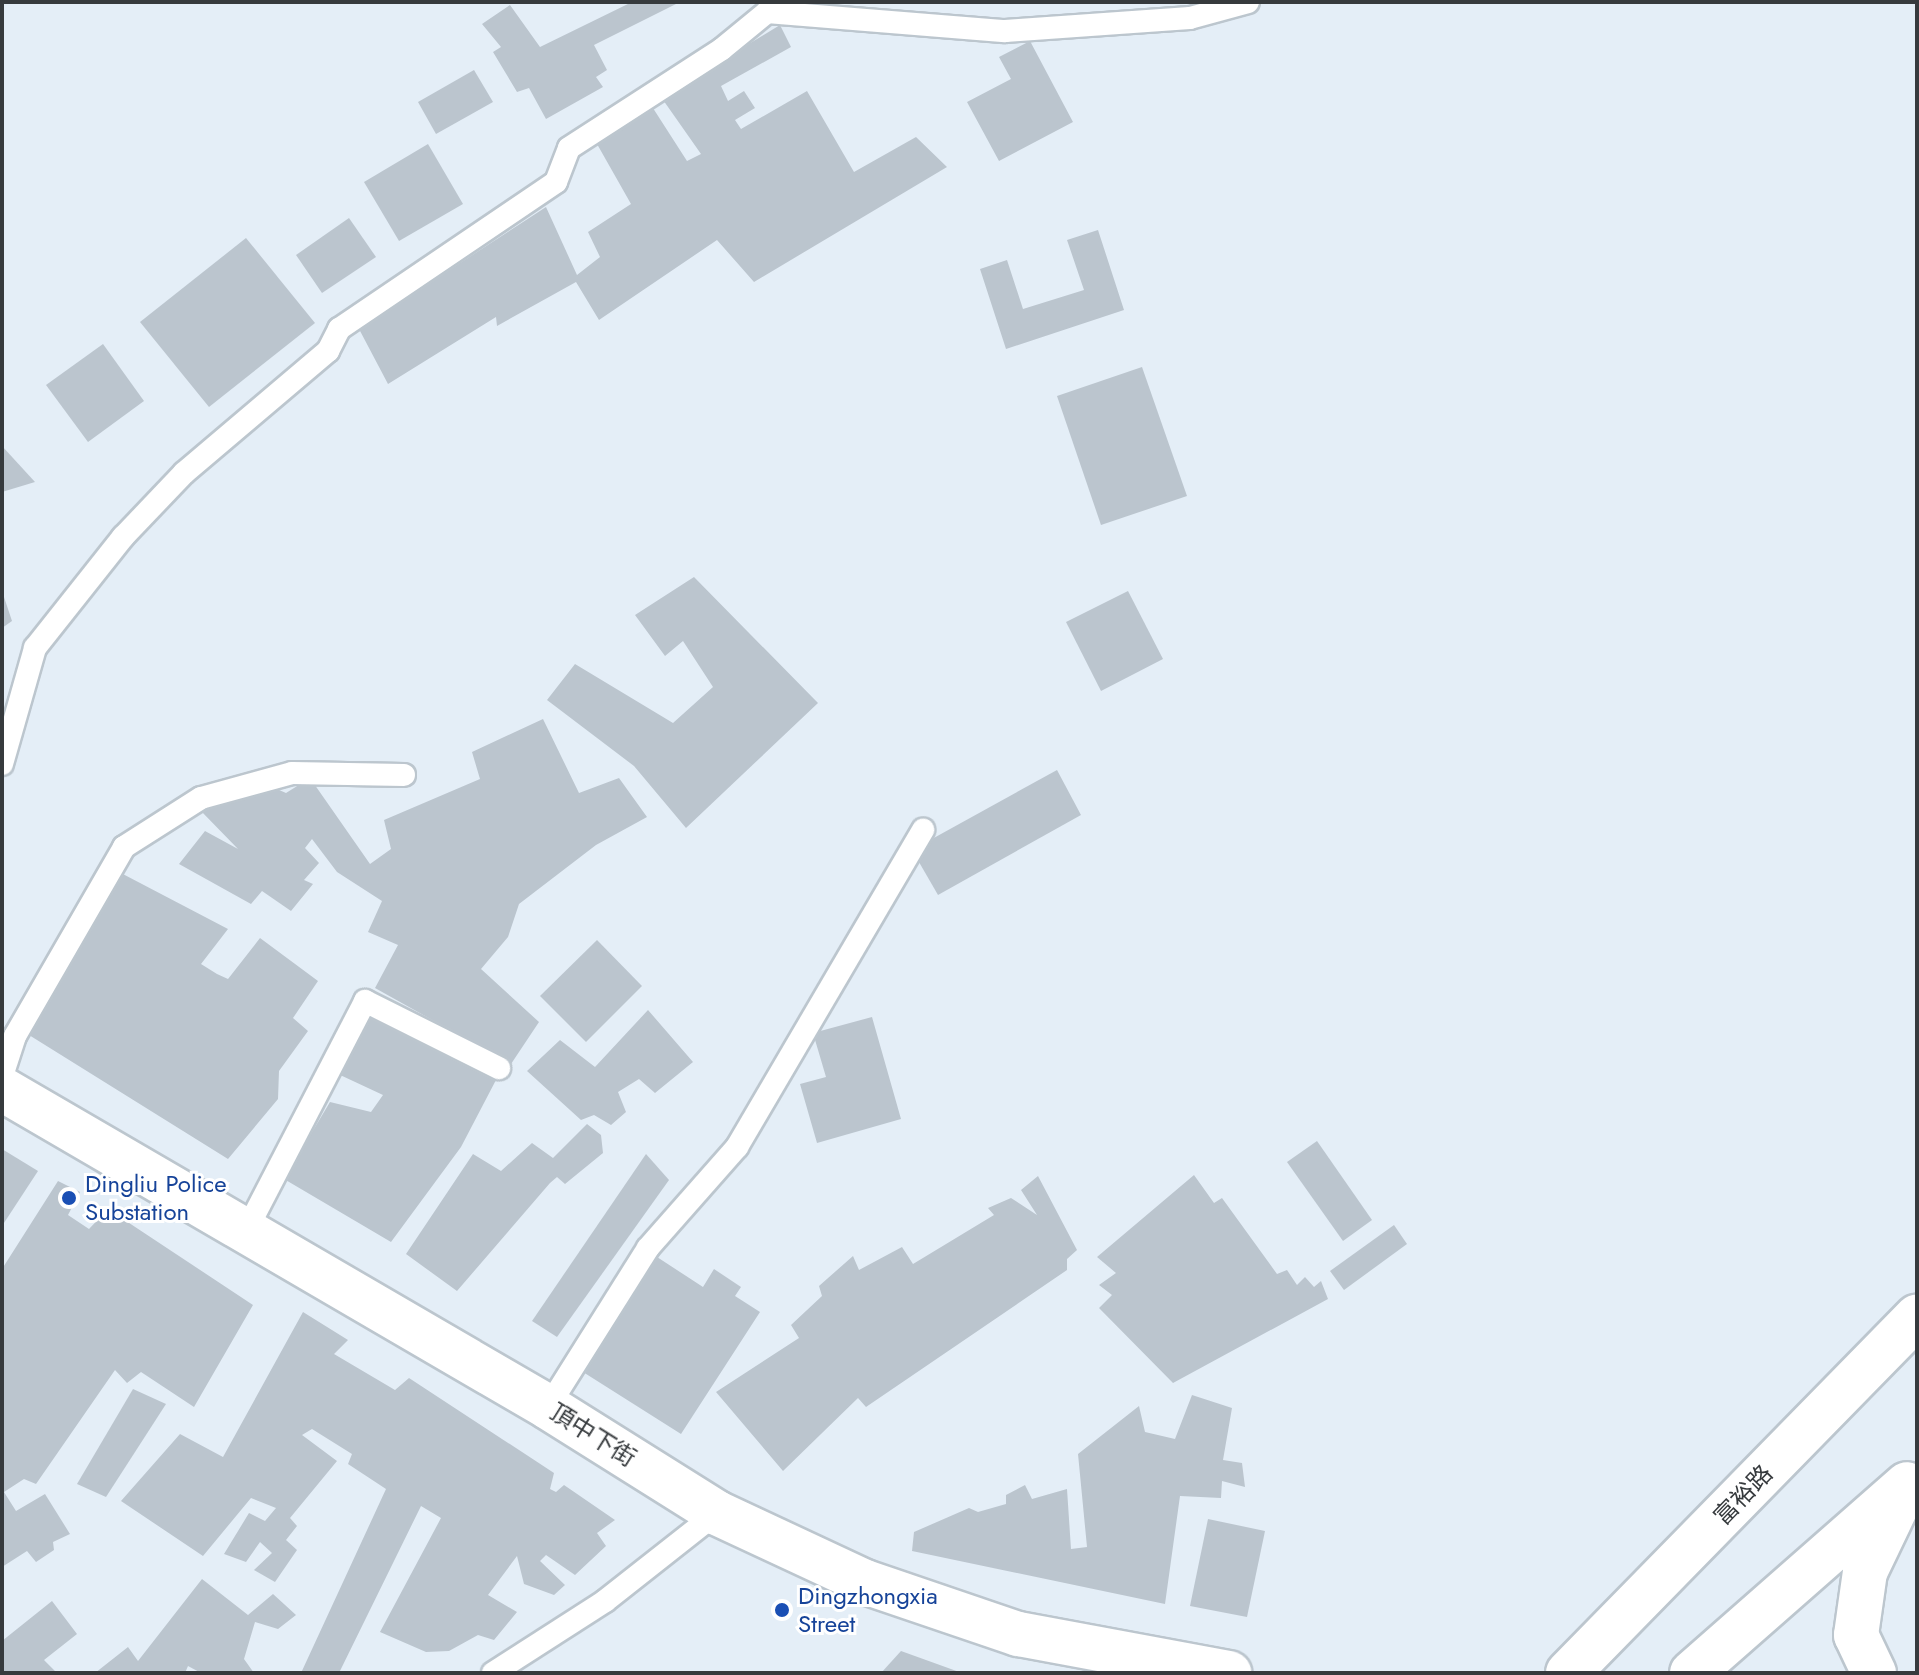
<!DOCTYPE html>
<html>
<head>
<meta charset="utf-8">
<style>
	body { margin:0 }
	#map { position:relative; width:1919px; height:1675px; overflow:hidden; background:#e4eef7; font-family:Jost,"Noto Sans TC",sans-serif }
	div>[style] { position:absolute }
	.building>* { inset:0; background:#bbc5ce }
	.roads { filter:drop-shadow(2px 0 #bcc6ce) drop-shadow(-2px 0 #bcc6ce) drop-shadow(0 2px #bcc6ce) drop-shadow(0 -2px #bcc6ce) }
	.lane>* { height:22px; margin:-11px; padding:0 11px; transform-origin:11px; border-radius:11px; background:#fff }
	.secondary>* { height:44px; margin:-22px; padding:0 22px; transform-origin:22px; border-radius:22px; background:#fff }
	.primary>* { height:44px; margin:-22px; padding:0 22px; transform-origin:22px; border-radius:22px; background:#fff }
	.dots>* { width:22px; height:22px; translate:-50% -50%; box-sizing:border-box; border:4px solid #fff; border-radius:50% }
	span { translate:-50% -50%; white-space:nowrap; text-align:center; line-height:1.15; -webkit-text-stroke:6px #fff; paint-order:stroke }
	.transit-label { font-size:24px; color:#164399 }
	.left { translate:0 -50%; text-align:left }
	.street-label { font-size:24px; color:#363a3d }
	.frame { position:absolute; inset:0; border:4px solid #363a3d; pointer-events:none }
</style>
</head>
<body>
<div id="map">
	<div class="building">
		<i style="clip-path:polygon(632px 2px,680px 2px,594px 45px,607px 70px,596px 77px,603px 87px,546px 119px,529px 88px,517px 92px,493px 52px,501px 47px,482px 24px,510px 5px,540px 47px)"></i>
		<i style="clip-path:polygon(780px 25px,791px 47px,721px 86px,728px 101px,744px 91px,755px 108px,735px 120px,741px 129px,807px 91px,854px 172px,916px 137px,947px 167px,754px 282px,717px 240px,599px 320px,576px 282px,497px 326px,496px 317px,388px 384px,359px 329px,546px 207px,577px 275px,600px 257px,588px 232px,631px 204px,597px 144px,651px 105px,687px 161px,701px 154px,661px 97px)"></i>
		<i style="clip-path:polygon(1030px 41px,1073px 122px,999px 161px,967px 102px,1011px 79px,999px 57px)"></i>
		<i style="clip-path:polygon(474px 70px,493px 102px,436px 134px,418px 102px)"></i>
		<i style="clip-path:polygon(428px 144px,463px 204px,399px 241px,364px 182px)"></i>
		<i style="clip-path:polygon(349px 218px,376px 257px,322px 293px,296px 255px)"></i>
		<i style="clip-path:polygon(1098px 230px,1124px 310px,1006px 349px,980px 269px,1007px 260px,1023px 309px,1084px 290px,1067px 240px)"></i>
		<i style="clip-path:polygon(246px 238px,315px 323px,209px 407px,140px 322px)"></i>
		<i style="clip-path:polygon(103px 344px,144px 401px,88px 442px,46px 385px)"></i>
		<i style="clip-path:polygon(1142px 367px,1187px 496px,1101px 525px,1057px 396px)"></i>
		<i style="clip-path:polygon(2px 446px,35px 482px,2px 492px)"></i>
		<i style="clip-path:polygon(694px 577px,818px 703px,686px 828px,634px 766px,547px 700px,575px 664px,673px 723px,713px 687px,683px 641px,665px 656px,635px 615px)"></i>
		<i style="clip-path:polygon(2px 591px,12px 621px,2px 628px)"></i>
		<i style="clip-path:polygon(1128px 591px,1163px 659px,1101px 691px,1066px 622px)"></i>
		<i style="clip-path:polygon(543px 719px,579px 793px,619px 778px,647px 817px,596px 845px,519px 904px,508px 937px,481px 969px,539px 1022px,511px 1064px,375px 988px,398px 945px,368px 932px,382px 901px,337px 872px,312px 839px,305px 848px,319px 863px,304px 880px,313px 884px,291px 911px,262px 891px,251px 904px,179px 864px,205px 831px,238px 849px,201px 811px,263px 783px,286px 793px,310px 778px,370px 864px,391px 849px,384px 820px,480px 779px,472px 752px)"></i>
		<i style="clip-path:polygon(1057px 770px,1081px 815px,938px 895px,912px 850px)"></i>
		<i style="clip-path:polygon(119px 872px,228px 929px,201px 964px,217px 974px,228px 979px,260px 938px,318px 981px,293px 1018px,308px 1031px,279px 1071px,278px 1099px,228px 1159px,29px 1035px)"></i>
		<i style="clip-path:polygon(597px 940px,642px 986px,586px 1042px,540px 996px)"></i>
		<i style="clip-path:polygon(648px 1010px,693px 1062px,655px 1093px,639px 1079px,618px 1092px,626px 1112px,611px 1125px,594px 1115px,581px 1120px,527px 1071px,560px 1040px,595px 1067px)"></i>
		<i style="clip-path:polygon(365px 1013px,496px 1080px,461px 1147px,391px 1242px,284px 1179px,330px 1102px,371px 1112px,383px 1095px,338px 1074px)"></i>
		<i style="clip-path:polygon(872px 1017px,901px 1119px,817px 1143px,800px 1084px,826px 1077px,813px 1033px)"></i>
		<i style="clip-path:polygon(587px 1124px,601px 1135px,603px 1153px,565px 1184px,557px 1177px,550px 1183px,457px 1291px,406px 1254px,473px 1154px,501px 1171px,532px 1143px,553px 1158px)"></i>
		<i style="clip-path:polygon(1317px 1141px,1372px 1220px,1343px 1241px,1287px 1162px)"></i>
		<i style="clip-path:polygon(2px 1149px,38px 1171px,2px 1226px)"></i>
		<i style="clip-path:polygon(646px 1154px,669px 1180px,557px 1337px,532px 1321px)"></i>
		<i style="clip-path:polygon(1194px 1175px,1214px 1203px,1222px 1198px,1277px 1274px,1287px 1270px,1297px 1285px,1305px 1277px,1314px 1287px,1321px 1281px,1328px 1299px,1173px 1383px,1099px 1308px,1112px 1295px,1099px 1285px,1116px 1273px,1097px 1257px)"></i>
		<i style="clip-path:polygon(1038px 1176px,1077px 1250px,1067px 1259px,1067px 1270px,866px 1407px,858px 1398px,783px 1471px,716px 1392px,799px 1338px,791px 1325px,822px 1296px,819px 1286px,853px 1256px,859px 1270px,902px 1247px,913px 1264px,994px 1215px,988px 1208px,1011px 1198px,1037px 1215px,1021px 1190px)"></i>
		<i style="clip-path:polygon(58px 1181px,80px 1192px,68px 1215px,89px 1229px,108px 1209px,253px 1305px,194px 1407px,141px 1372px,127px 1383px,115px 1370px,36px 1484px,24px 1479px,4px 1492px,16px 1511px,45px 1494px,70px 1534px,53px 1542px,54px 1550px,36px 1562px,27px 1551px,2px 1567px,2px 1269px)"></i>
		<i style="clip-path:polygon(1394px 1225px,1407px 1244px,1344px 1290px,1330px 1271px)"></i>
		<i style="clip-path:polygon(657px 1257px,703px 1287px,714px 1269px,741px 1287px,735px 1296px,760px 1312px,681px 1434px,583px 1372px)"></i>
		<i style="clip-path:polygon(303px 1312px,348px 1340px,334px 1354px,395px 1390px,409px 1378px,554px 1473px,550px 1489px,556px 1492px,564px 1485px,615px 1520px,597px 1533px,606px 1546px,575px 1575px,546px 1555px,540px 1561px,565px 1585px,554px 1595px,524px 1584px,517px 1556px,488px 1595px,517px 1612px,494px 1640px,478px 1635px,449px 1651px,426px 1652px,380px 1632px,441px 1518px,421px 1506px,339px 1673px,301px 1673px,386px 1489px,348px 1464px,352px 1454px,312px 1429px,302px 1435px,337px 1461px,290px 1518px,297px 1526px,286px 1540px,297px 1550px,275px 1582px,254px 1570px,272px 1553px,260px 1542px,246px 1562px,224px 1554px,249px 1513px,265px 1521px,276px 1508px,251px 1498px,203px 1556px,121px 1501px,180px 1434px,223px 1457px)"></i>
		<i style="clip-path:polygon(133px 1389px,166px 1404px,106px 1497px,77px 1484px)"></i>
		<i style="clip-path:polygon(1192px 1395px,1232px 1408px,1223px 1460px,1242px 1463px,1245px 1487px,1222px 1481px,1221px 1498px,1180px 1496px,1165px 1604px,912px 1551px,914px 1532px,969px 1508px,978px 1512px,1006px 1504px,1006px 1495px,1025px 1485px,1032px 1499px,1067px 1489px,1071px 1549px,1087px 1547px,1078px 1454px,1139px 1406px,1145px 1432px,1175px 1439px)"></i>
		<i style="clip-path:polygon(1208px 1519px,1265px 1531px,1247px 1617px,1190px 1606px)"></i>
		<i style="clip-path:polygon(202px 1579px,248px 1615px,273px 1594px,296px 1615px,278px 1629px,255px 1622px,244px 1659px,254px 1673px,201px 1673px,188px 1666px,185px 1673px,95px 1673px,128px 1647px,138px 1661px)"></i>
		<i style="clip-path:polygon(52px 1601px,77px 1634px,44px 1660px,57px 1673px,2px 1673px,2px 1641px)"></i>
		<i style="clip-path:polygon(901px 1651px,962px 1673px,881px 1673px)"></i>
	</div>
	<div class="roads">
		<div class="lane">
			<i style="left:2px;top:764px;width:121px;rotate:-74.1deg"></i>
			<i style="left:35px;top:648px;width:142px;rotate:-51.6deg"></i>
			<i style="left:123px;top:537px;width:88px;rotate:-46.4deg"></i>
			<i style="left:184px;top:473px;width:189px;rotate:-40.3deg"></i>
			<i style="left:328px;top:351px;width:25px;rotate:-63deg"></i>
			<i style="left:339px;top:329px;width:262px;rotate:-34.1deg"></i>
			<i style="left:556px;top:182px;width:36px;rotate:-69deg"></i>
			<i style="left:569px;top:148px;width:182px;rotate:-32.9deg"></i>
			<i style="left:722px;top:49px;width:58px;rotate:-39.4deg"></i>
			<i style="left:767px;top:12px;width:239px;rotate:4.6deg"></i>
			<i style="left:1005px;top:31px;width:185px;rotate:-4deg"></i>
			<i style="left:1190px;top:18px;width:60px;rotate:-15.4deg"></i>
			<i style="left:2px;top:1076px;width:42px;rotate:-72deg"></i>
			<i style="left:15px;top:1036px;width:218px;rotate:-60deg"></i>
			<i style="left:124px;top:847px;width:91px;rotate:-32.5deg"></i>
			<i style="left:201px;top:798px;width:94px;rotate:-15.4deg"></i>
			<i style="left:292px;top:773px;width:112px;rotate:1deg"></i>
			<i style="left:246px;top:1231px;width:259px;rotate:-62.6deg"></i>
			<i style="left:365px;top:1001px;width:150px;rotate:26.6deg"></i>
			<i style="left:548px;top:1407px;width:188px;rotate:-57.8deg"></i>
			<i style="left:648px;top:1248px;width:135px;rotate:-48.6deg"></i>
			<i style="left:737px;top:1147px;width:368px;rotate:-59.6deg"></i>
			<i style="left:493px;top:1673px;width:133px;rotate:-32.7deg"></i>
			<i style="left:605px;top:1601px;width:142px;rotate:-38.2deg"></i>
		</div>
		<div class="secondary">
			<i style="left:1568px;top:1673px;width:499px;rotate:-45.6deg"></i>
			<i style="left:1692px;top:1673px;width:286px;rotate:-41.3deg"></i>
			<i style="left:1874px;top:1673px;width:42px;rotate:-115.3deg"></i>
			<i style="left:1856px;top:1635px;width:64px;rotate:-81.9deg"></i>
			<i style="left:1865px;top:1572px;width:76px;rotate:-64.4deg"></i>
		</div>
		<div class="primary">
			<i style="left:2px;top:1089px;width:632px;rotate:30.22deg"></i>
			<i style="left:548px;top:1407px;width:199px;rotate:32.1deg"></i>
			<i style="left:717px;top:1513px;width:163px;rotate:25deg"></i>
			<i style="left:865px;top:1582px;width:162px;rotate:18.8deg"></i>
			<i style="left:1018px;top:1634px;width:215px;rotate:10.5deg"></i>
		</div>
	</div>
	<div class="dots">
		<i style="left:69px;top:1198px;background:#1a4fb4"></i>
		<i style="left:782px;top:1610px;background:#1a4fb4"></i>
	</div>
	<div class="transit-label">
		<span class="left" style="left:85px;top:1198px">Dingliu Police<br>Substation</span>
		<span class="left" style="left:798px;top:1610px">Dingzhongxia<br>Street</span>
	</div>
	<div class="street-label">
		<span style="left:593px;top:1435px;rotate:32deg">頂中下街</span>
		<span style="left:1743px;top:1495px;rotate:-46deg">富裕路</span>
	</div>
	<div class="frame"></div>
</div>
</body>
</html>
